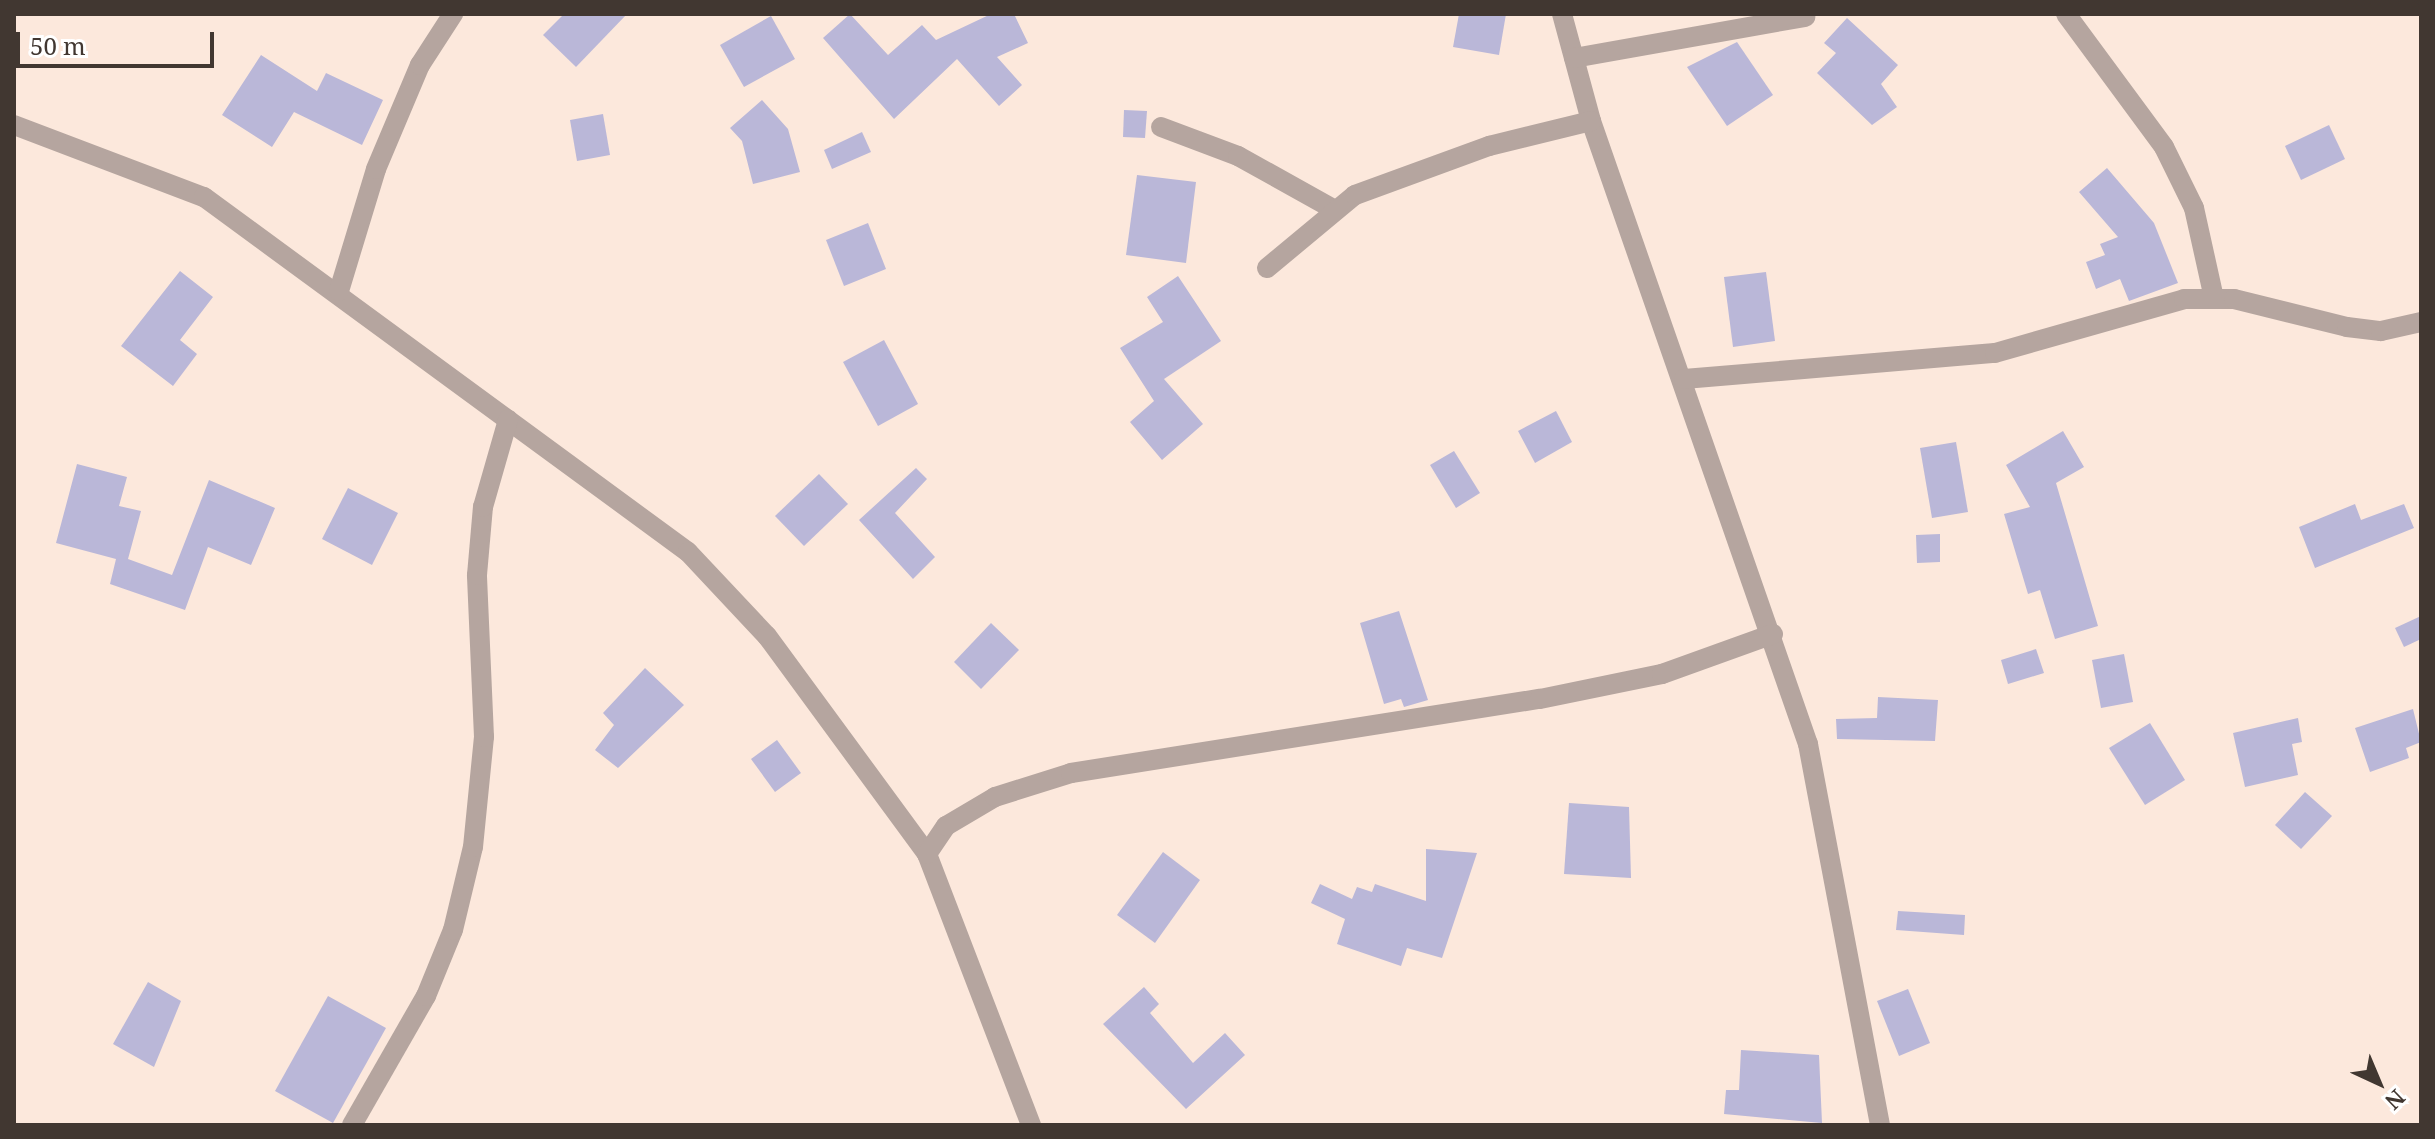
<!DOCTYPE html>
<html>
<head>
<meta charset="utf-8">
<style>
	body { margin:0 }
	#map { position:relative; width:2435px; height:1139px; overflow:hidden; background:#fce8dc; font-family:"Noto Serif",serif }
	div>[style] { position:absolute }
	.building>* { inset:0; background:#bab7d8 }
	.minor>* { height:20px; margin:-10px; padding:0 10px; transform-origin:10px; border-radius:10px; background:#b5a59f }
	span { translate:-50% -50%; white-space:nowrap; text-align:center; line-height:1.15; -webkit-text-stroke:7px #fff; paint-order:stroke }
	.frame { position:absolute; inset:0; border:16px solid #413731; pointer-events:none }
	.north { position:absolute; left:2339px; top:1043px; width:80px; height:80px; -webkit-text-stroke:6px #fff; paint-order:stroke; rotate:136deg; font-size:22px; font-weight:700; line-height:32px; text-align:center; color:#413731 }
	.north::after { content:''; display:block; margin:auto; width:28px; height:36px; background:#413731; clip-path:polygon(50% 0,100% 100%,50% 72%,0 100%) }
	.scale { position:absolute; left:16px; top:32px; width:198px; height:36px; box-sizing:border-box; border:4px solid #413731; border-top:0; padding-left:10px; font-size:24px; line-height:28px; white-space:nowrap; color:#413731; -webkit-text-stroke:6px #fff; paint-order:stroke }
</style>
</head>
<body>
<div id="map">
	<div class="building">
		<i style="clip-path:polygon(564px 14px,627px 14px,576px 67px,543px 35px)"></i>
		<i style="clip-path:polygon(850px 14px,888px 55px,922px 25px,936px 40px,991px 14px,1014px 14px,1028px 43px,997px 57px,1022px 85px,999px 106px,957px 59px,894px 119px,823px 38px)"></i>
		<i style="clip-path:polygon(1459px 14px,1506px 14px,1499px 55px,1453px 47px)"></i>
		<i style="clip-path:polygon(771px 16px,795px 59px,744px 87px,720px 45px)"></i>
		<i style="clip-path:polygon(1847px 18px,1898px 65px,1881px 84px,1897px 107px,1872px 125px,1817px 73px,1836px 53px,1824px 43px)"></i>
		<i style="clip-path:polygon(1737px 42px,1773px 95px,1727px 126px,1687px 67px)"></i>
		<i style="clip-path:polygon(261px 55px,317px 91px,326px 73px,383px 100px,362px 145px,294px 112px,272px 147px,222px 115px)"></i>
		<i style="clip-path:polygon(762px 100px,788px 129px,800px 172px,753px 184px,742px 141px,730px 128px)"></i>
		<i style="clip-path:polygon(1124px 110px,1147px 111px,1145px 138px,1123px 137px)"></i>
		<i style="clip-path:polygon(603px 114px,610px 155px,577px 161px,570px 120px)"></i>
		<i style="clip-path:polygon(2329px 125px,2345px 159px,2301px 180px,2285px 146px)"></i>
		<i style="clip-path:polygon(862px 132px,871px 152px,832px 169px,824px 150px)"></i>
		<i style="clip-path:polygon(2107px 168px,2154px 223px,2178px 283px,2129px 301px,2120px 279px,2096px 289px,2086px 262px,2105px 255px,2100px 244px,2118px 237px,2079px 192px)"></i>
		<i style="clip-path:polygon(1137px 175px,1196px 182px,1186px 263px,1126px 255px)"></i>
		<i style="clip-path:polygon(868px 223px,886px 269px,844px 286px,826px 240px)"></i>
		<i style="clip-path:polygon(180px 271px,213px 297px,180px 340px,197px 354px,173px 386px,121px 346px)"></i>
		<i style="clip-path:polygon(1766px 272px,1775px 341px,1733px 347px,1724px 277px)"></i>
		<i style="clip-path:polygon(1178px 276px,1221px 341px,1164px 379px,1203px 424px,1162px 460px,1130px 422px,1154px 401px,1120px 348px,1163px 322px,1147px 297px)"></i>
		<i style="clip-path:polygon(884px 340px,918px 404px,878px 426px,843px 362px)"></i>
		<i style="clip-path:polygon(1556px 411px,1572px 442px,1535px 463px,1518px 431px)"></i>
		<i style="clip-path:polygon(2063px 431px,2084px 467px,2056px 483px,2098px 626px,2055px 639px,2040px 590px,2028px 594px,2004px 514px,2030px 507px,2006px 465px)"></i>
		<i style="clip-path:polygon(1956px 442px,1968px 512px,1932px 518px,1920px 448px)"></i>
		<i style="clip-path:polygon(1454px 451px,1480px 493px,1456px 508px,1430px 465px)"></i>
		<i style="clip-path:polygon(77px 464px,127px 477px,119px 506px,141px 511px,128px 559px,172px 575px,209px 480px,275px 508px,251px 565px,208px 547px,185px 610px,110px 584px,116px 559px,56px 543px)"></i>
		<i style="clip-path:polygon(916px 468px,927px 479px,895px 513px,935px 557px,913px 579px,859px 520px)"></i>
		<i style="clip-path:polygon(819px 474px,848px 504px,804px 546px,775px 516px)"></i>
		<i style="clip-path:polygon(348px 488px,398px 513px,372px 565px,322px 539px)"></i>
		<i style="clip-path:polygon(2355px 504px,2361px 520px,2404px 504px,2414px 528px,2315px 568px,2299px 527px)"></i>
		<i style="clip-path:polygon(1940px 534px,1940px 562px,1917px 563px,1916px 535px)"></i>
		<i style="clip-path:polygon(1399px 611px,1428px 700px,1404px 707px,1401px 699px,1384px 704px,1360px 623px)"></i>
		<i style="clip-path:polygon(2421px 616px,2421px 639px,2404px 647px,2395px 628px)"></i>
		<i style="clip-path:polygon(991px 623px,1019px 650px,981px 689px,954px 662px)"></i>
		<i style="clip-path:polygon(2036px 649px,2044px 673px,2008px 684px,2001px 660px)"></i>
		<i style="clip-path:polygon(2124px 654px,2133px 702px,2101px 708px,2092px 660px)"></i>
		<i style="clip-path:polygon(645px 668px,684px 705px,618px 768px,595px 750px,614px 725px,603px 713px)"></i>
		<i style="clip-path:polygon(1878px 697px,1938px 700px,1935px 741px,1837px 739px,1836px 719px,1877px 718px)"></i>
		<i style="clip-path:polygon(2413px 709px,2421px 742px,2406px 748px,2409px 758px,2370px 772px,2355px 728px)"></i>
		<i style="clip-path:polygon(2298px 718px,2302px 742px,2292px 744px,2298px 775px,2245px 787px,2233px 733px)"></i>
		<i style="clip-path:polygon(2150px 723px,2185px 780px,2145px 805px,2109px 748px)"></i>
		<i style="clip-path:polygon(777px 740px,801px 773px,775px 792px,751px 759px)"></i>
		<i style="clip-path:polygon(2305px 792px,2332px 816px,2301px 849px,2275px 825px)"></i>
		<i style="clip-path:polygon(1569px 803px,1629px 807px,1631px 878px,1564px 874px)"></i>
		<i style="clip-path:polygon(1426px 849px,1477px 853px,1442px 958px,1407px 948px,1401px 966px,1337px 944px,1345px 919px,1311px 903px,1320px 884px,1352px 899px,1357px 887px,1372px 892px,1375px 884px,1426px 901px)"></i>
		<i style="clip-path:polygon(1163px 852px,1200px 880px,1155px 943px,1117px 915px)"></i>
		<i style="clip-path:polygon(1898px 911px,1965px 915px,1964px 935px,1896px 930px)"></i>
		<i style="clip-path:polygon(148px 982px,181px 1001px,154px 1067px,113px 1044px)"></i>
		<i style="clip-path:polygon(1144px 987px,1159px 1004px,1150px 1013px,1193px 1063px,1225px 1033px,1245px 1055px,1186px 1109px,1103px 1024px)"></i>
		<i style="clip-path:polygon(1908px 989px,1930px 1043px,1899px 1056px,1877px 1001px)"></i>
		<i style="clip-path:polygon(328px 996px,386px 1028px,333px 1123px,275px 1091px)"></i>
		<i style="clip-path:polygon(1741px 1050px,1819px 1055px,1822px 1123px,1724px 1114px,1726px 1090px,1739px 1090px)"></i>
	</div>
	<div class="minor">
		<i style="left:1562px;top:14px;width:111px;rotate:74.8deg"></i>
		<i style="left:1591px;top:121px;width:660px;rotate:70.8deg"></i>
		<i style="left:1808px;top:744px;width:388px;rotate:79.3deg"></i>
		<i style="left:2066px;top:14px;width:165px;rotate:53.6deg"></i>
		<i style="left:2164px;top:147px;width:68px;rotate:63.8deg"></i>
		<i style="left:2194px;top:208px;width:92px;rotate:77.5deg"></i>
		<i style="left:1574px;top:58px;width:235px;rotate:-10.1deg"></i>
		<i style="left:14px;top:125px;width:203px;rotate:20.8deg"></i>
		<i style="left:204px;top:197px;width:600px;rotate:36.26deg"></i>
		<i style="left:688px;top:552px;width:115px;rotate:46.8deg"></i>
		<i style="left:767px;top:636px;width:270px;rotate:53.7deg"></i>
		<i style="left:927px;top:854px;width:290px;rotate:69deg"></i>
		<i style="left:1161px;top:127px;width:82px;rotate:20.6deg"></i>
		<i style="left:1238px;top:156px;width:111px;rotate:29.1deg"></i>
		<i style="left:1267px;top:268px;width:114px;rotate:-39.7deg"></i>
		<i style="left:1355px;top:195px;width:143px;rotate:-20.1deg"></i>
		<i style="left:1489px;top:146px;width:105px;rotate:-13.8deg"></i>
		<i style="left:339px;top:291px;width:127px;rotate:-73.1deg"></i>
		<i style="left:376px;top:169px;width:113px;rotate:-67.1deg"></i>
		<i style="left:420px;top:65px;width:61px;rotate:-57.1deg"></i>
		<i style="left:1684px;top:379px;width:312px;rotate:-4.8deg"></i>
		<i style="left:1995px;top:353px;width:197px;rotate:-15.9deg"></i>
		<i style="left:2184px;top:299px;width:50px"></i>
		<i style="left:2234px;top:299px;width:116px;rotate:13.9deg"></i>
		<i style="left:2347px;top:327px;width:34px;rotate:7deg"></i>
		<i style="left:2381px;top:331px;width:41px;rotate:-12.7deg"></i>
		<i style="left:927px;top:854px;width:34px;rotate:-56deg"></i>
		<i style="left:946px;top:826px;width:57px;rotate:-30.6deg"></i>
		<i style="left:995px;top:797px;width:80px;rotate:-17.5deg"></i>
		<i style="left:1071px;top:773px;width:475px;rotate:-9deg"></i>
		<i style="left:1540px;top:699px;width:125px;rotate:-11.6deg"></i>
		<i style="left:1662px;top:674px;width:118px;rotate:-19.8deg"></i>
		<i style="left:352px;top:1125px;width:149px;rotate:-60.2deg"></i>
		<i style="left:426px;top:996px;width:71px;rotate:-67.8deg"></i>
		<i style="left:453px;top:930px;width:85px;rotate:-76.5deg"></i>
		<i style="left:473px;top:847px;width:111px;rotate:-84.3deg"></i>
		<i style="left:484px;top:737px;width:162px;rotate:-92.5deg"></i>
		<i style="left:477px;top:575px;width:68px;rotate:-85deg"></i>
		<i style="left:483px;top:507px;width:91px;rotate:-74deg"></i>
	</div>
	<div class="frame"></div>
	<div class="north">N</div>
	<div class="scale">50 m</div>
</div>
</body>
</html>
